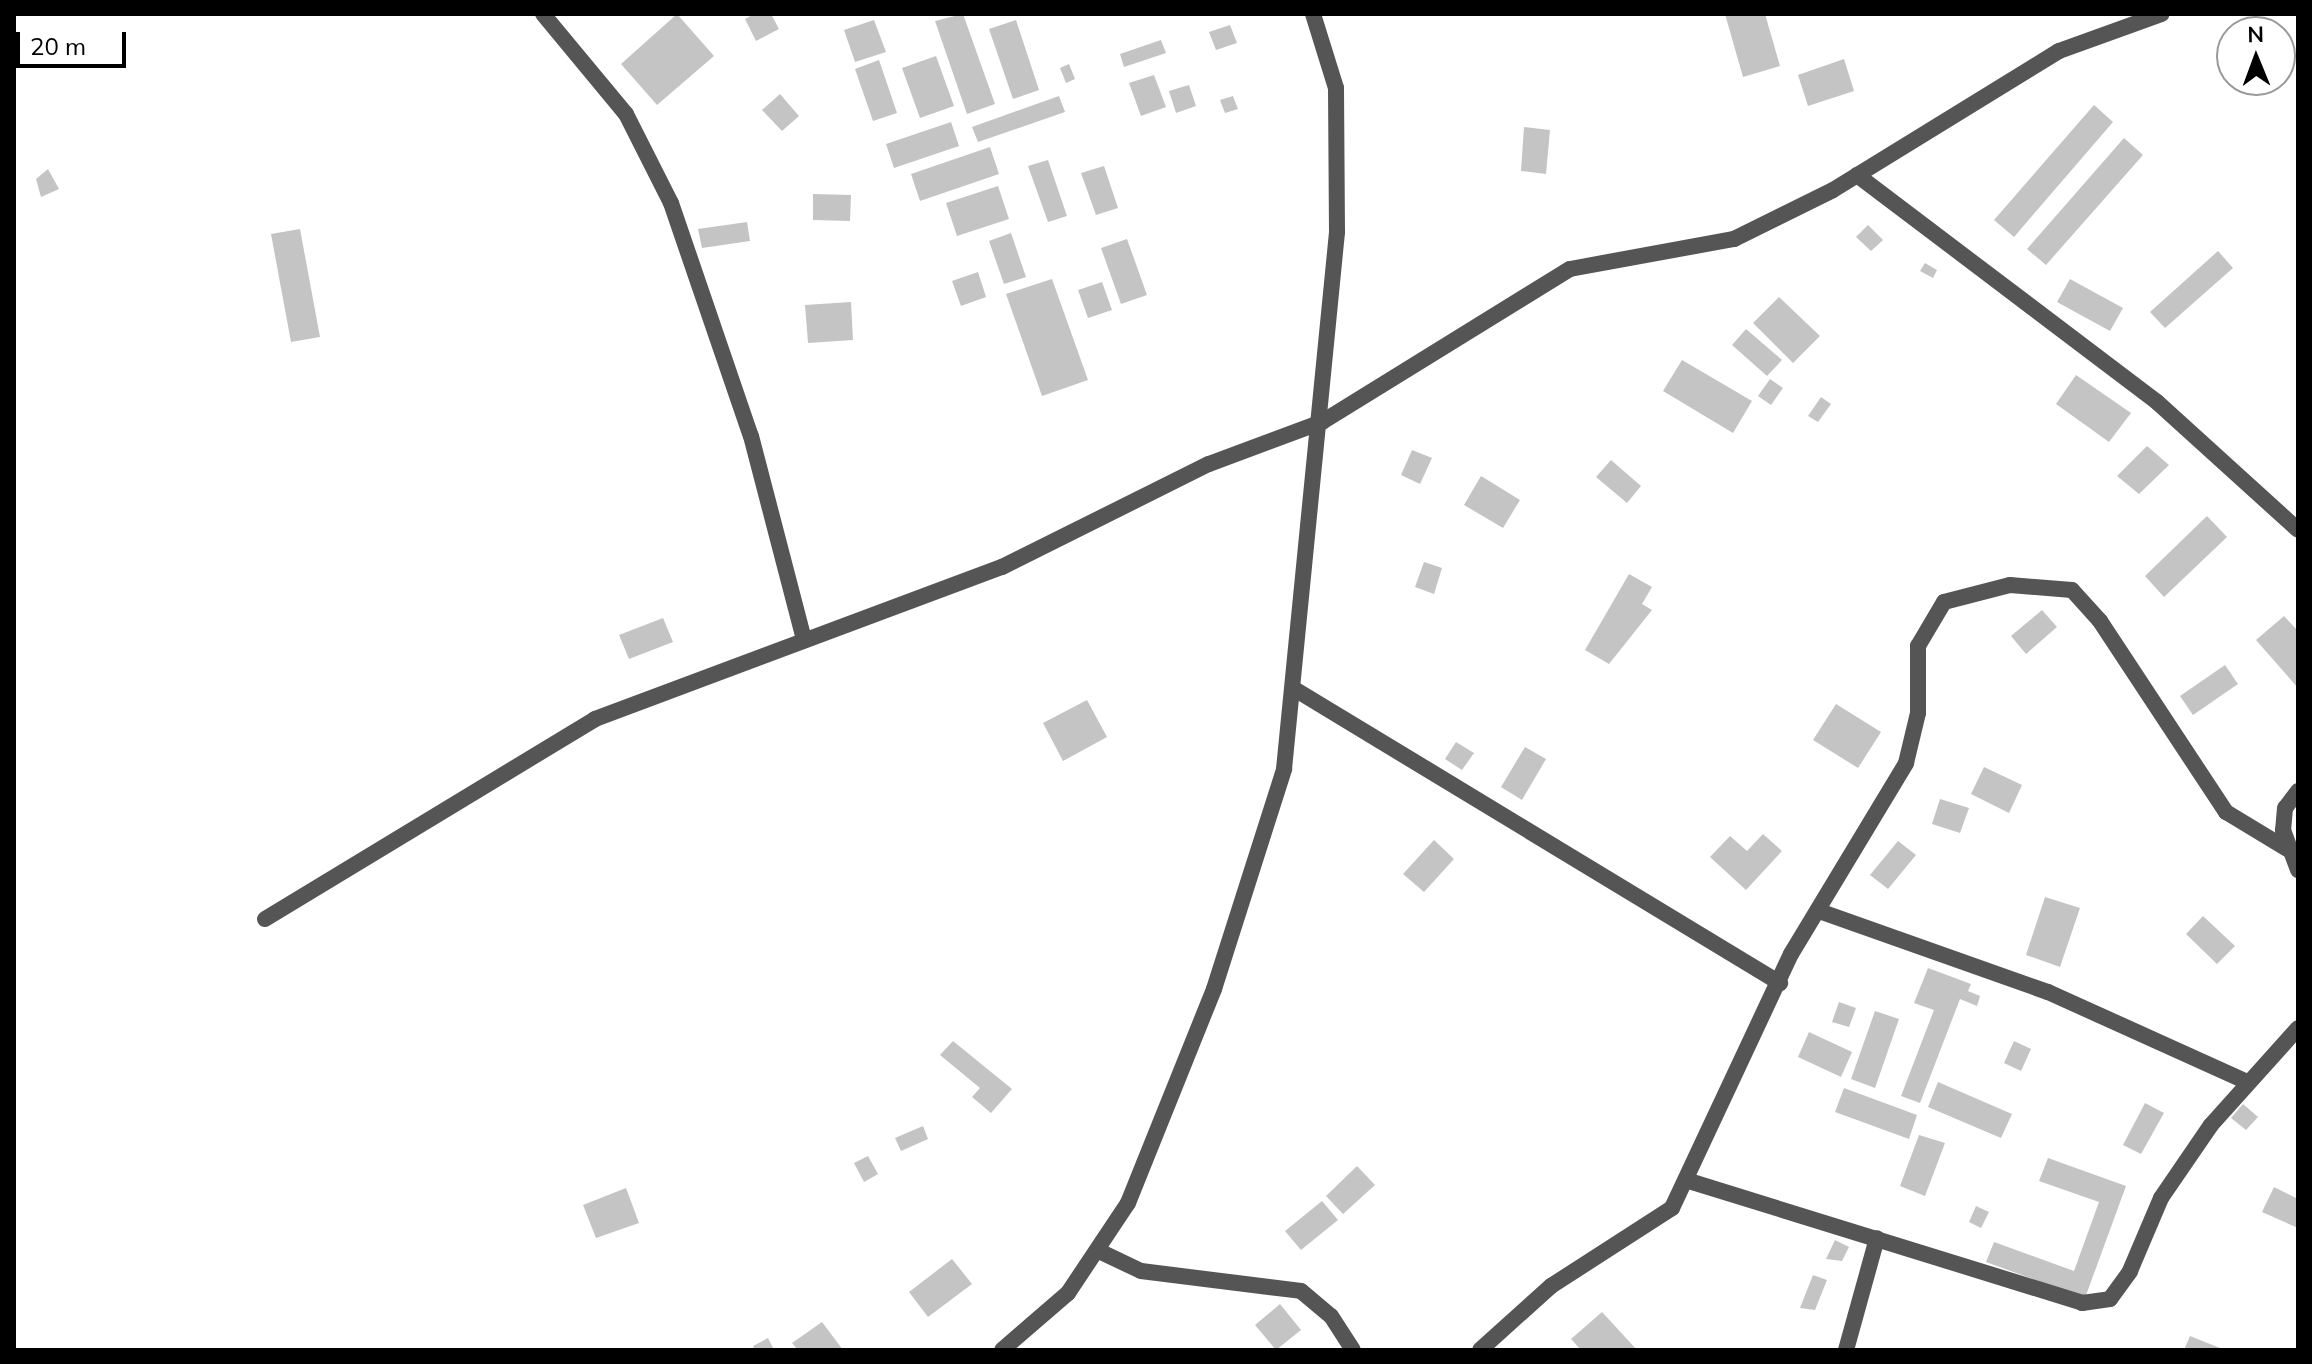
<!DOCTYPE html>
<html>
<head>
<meta charset="utf-8">
<style>
	body { margin:0 }
	#map { position:relative; width:2312px; height:1364px; overflow:hidden; background:#fff; font-family:Mulish,sans-serif }
	div>[style] { position:absolute }
	.building>* { inset:0; background:#c4c4c4 }
	.minor>* { height:16px; margin:-8px; padding:0 8px; transform-origin:8px; border-radius:8px; background:#555 }
	span { translate:-50% -50%; white-space:nowrap; text-align:center; line-height:1.15; -webkit-text-stroke:6px #fff; paint-order:stroke }
	.frame { position:absolute; inset:0; border:16px solid #000; pointer-events:none }
	.north { position:absolute; left:2216px; top:16px; width:80px; height:80px; box-sizing:border-box; background:#fff; border:2px solid #999; border-radius:50%; rotate:359deg; font-size:22px; font-weight:700; line-height:32px; text-align:center; color:#000 }
	.north::after { content:''; display:block; margin:auto; width:28px; height:36px; background:#000; clip-path:polygon(50% 0,100% 100%,50% 72%,0 100%) }
	.scale { position:absolute; left:16px; top:32px; width:110px; height:36px; box-sizing:border-box; border:4px solid #000; border-top:0; padding-left:10px; font-size:24px; line-height:28px; white-space:nowrap; color:#000; -webkit-text-stroke:6px #fff; paint-order:stroke }
</style>
</head>
<body>
<div id="map">
	<div class="building">
		<i style="clip-path:polygon(677px 14px,714px 56px,657px 105px,621px 64px)"></i>
		<i style="clip-path:polygon(754px 14px,771px 14px,779px 29px,756px 41px,745px 19px)"></i>
		<i style="clip-path:polygon(963px 14px,995px 104px,967px 114px,935px 21px)"></i>
		<i style="clip-path:polygon(1725px 14px,1765px 14px,1780px 66px,1743px 77px)"></i>
		<i style="clip-path:polygon(874px 20px,886px 52px,855px 62px,844px 30px)"></i>
		<i style="clip-path:polygon(1016px 20px,1039px 90px,1013px 99px,989px 29px)"></i>
		<i style="clip-path:polygon(1230px 25px,1237px 43px,1216px 50px,1209px 32px)"></i>
		<i style="clip-path:polygon(1161px 40px,1166px 53px,1124px 67px,1120px 54px)"></i>
		<i style="clip-path:polygon(936px 56px,954px 106px,920px 118px,902px 68px)"></i>
		<i style="clip-path:polygon(1844px 59px,1854px 91px,1808px 106px,1798px 75px)"></i>
		<i style="clip-path:polygon(879px 60px,897px 113px,873px 121px,855px 69px)"></i>
		<i style="clip-path:polygon(1069px 64px,1075px 79px,1066px 83px,1060px 68px)"></i>
		<i style="clip-path:polygon(1154px 75px,1166px 107px,1141px 116px,1129px 83px)"></i>
		<i style="clip-path:polygon(1189px 85px,1196px 106px,1176px 113px,1169px 91px)"></i>
		<i style="clip-path:polygon(780px 94px,799px 116px,782px 131px,762px 110px)"></i>
		<i style="clip-path:polygon(1059px 96px,1065px 112px,978px 142px,972px 127px)"></i>
		<i style="clip-path:polygon(1233px 96px,1238px 109px,1225px 113px,1220px 100px)"></i>
		<i style="clip-path:polygon(2094px 105px,2113px 122px,2014px 237px,1994px 220px)"></i>
		<i style="clip-path:polygon(951px 122px,959px 146px,894px 168px,886px 144px)"></i>
		<i style="clip-path:polygon(1524px 127px,1550px 130px,1546px 174px,1521px 171px)"></i>
		<i style="clip-path:polygon(2124px 138px,2143px 155px,2046px 265px,2027px 249px)"></i>
		<i style="clip-path:polygon(990px 147px,999px 174px,920px 201px,911px 174px)"></i>
		<i style="clip-path:polygon(1048px 160px,1067px 216px,1048px 222px,1028px 166px)"></i>
		<i style="clip-path:polygon(1104px 166px,1118px 208px,1096px 215px,1081px 173px)"></i>
		<i style="clip-path:polygon(48px 169px,59px 189px,41px 197px,36px 179px)"></i>
		<i style="clip-path:polygon(998px 186px,1009px 219px,957px 236px,946px 203px)"></i>
		<i style="clip-path:polygon(813px 194px,851px 195px,850px 221px,813px 220px)"></i>
		<i style="clip-path:polygon(747px 222px,750px 241px,702px 248px,698px 229px)"></i>
		<i style="clip-path:polygon(1868px 225px,1883px 240px,1871px 251px,1856px 237px)"></i>
		<i style="clip-path:polygon(300px 229px,320px 337px,291px 342px,271px 234px)"></i>
		<i style="clip-path:polygon(1011px 233px,1026px 277px,1004px 284px,989px 241px)"></i>
		<i style="clip-path:polygon(1127px 239px,1147px 295px,1121px 304px,1101px 248px)"></i>
		<i style="clip-path:polygon(2218px 251px,2233px 268px,2165px 328px,2150px 312px)"></i>
		<i style="clip-path:polygon(1925px 263px,1937px 270px,1933px 278px,1920px 271px)"></i>
		<i style="clip-path:polygon(978px 272px,986px 297px,961px 306px,952px 281px)"></i>
		<i style="clip-path:polygon(1052px 279px,1088px 380px,1042px 396px,1006px 294px)"></i>
		<i style="clip-path:polygon(2070px 279px,2123px 308px,2110px 331px,2057px 302px)"></i>
		<i style="clip-path:polygon(1102px 282px,1112px 310px,1088px 318px,1078px 290px)"></i>
		<i style="clip-path:polygon(1779px 297px,1820px 336px,1793px 363px,1753px 323px)"></i>
		<i style="clip-path:polygon(851px 302px,853px 340px,808px 343px,805px 305px)"></i>
		<i style="clip-path:polygon(1746px 329px,1782px 360px,1767px 376px,1732px 345px)"></i>
		<i style="clip-path:polygon(1682px 360px,1752px 401px,1733px 433px,1663px 391px)"></i>
		<i style="clip-path:polygon(2076px 375px,2131px 413px,2109px 442px,2056px 404px)"></i>
		<i style="clip-path:polygon(1770px 379px,1783px 388px,1771px 405px,1758px 396px)"></i>
		<i style="clip-path:polygon(1821px 397px,1831px 404px,1818px 422px,1808px 416px)"></i>
		<i style="clip-path:polygon(2147px 446px,2169px 465px,2139px 494px,2117px 476px)"></i>
		<i style="clip-path:polygon(1412px 450px,1432px 458px,1420px 484px,1401px 475px)"></i>
		<i style="clip-path:polygon(1611px 460px,1641px 486px,1627px 503px,1596px 477px)"></i>
		<i style="clip-path:polygon(1481px 476px,1520px 500px,1503px 528px,1464px 505px)"></i>
		<i style="clip-path:polygon(2207px 516px,2227px 537px,2164px 597px,2145px 576px)"></i>
		<i style="clip-path:polygon(1424px 562px,1442px 568px,1434px 594px,1415px 587px)"></i>
		<i style="clip-path:polygon(1629px 574px,1652px 587px,1642px 604px,1652px 610px,1609px 664px,1585px 650px)"></i>
		<i style="clip-path:polygon(2042px 610px,2057px 627px,2026px 654px,2011px 636px)"></i>
		<i style="clip-path:polygon(2284px 616px,2298px 631px,2298px 688px,2256px 640px)"></i>
		<i style="clip-path:polygon(663px 618px,673px 642px,629px 659px,619px 635px)"></i>
		<i style="clip-path:polygon(2225px 665px,2238px 684px,2193px 715px,2180px 696px)"></i>
		<i style="clip-path:polygon(1087px 700px,1107px 737px,1063px 761px,1043px 723px)"></i>
		<i style="clip-path:polygon(1836px 704px,1881px 732px,1858px 768px,1813px 740px)"></i>
		<i style="clip-path:polygon(1456px 742px,1474px 753px,1462px 770px,1445px 759px)"></i>
		<i style="clip-path:polygon(1525px 747px,1546px 759px,1522px 800px,1501px 787px)"></i>
		<i style="clip-path:polygon(1984px 767px,2022px 785px,2009px 813px,1971px 794px)"></i>
		<i style="clip-path:polygon(1940px 799px,1969px 808px,1960px 833px,1932px 824px)"></i>
		<i style="clip-path:polygon(1763px 834px,1782px 851px,1746px 890px,1710px 857px,1730px 836px,1747px 851px)"></i>
		<i style="clip-path:polygon(1434px 840px,1454px 859px,1424px 892px,1403px 874px)"></i>
		<i style="clip-path:polygon(1898px 841px,1916px 855px,1888px 889px,1870px 875px)"></i>
		<i style="clip-path:polygon(2045px 897px,2080px 908px,2060px 967px,2026px 955px)"></i>
		<i style="clip-path:polygon(2203px 916px,2235px 946px,2217px 964px,2186px 934px)"></i>
		<i style="clip-path:polygon(1928px 968px,1971px 984px,1968px 991px,1980px 996px,1977px 1006px,1960px 999px,1920px 1103px,1901px 1096px,1934px 1010px,1914px 1003px)"></i>
		<i style="clip-path:polygon(1839px 1002px,1856px 1008px,1849px 1027px,1832px 1022px)"></i>
		<i style="clip-path:polygon(1875px 1011px,1899px 1019px,1875px 1088px,1851px 1079px)"></i>
		<i style="clip-path:polygon(1809px 1032px,1852px 1052px,1841px 1077px,1798px 1057px)"></i>
		<i style="clip-path:polygon(953px 1041px,1012px 1089px,991px 1113px,972px 1097px,980px 1088px,940px 1055px)"></i>
		<i style="clip-path:polygon(2014px 1041px,2031px 1049px,2021px 1071px,2004px 1063px)"></i>
		<i style="clip-path:polygon(1938px 1082px,2012px 1114px,2001px 1138px,1928px 1107px)"></i>
		<i style="clip-path:polygon(1844px 1088px,1917px 1115px,1909px 1139px,1835px 1112px)"></i>
		<i style="clip-path:polygon(2145px 1103px,2164px 1113px,2141px 1154px,2123px 1145px)"></i>
		<i style="clip-path:polygon(2243px 1104px,2258px 1117px,2246px 1130px,2231px 1118px)"></i>
		<i style="clip-path:polygon(923px 1126px,928px 1139px,901px 1151px,895px 1138px)"></i>
		<i style="clip-path:polygon(1919px 1135px,1945px 1143px,1925px 1196px,1900px 1186px)"></i>
		<i style="clip-path:polygon(868px 1156px,878px 1174px,864px 1182px,854px 1163px)"></i>
		<i style="clip-path:polygon(2048px 1158px,2126px 1186px,2085px 1298px,1986px 1262px,1994px 1242px,2074px 1271px,2099px 1202px,2039px 1181px)"></i>
		<i style="clip-path:polygon(1357px 1166px,1375px 1185px,1343px 1214px,1326px 1196px)"></i>
		<i style="clip-path:polygon(2274px 1187px,2298px 1199px,2298px 1228px,2262px 1212px)"></i>
		<i style="clip-path:polygon(626px 1188px,639px 1223px,596px 1238px,583px 1205px)"></i>
		<i style="clip-path:polygon(1322px 1201px,1338px 1220px,1301px 1250px,1285px 1231px)"></i>
		<i style="clip-path:polygon(1976px 1206px,1989px 1212px,1981px 1228px,1969px 1222px)"></i>
		<i style="clip-path:polygon(1835px 1240px,1849px 1247px,1842px 1261px,1826px 1259px)"></i>
		<i style="clip-path:polygon(952px 1259px,972px 1284px,928px 1317px,909px 1292px)"></i>
		<i style="clip-path:polygon(1813px 1275px,1827px 1280px,1815px 1310px,1800px 1308px)"></i>
		<i style="clip-path:polygon(1280px 1304px,1301px 1330px,1276px 1350px,1255px 1325px)"></i>
		<i style="clip-path:polygon(1602px 1312px,1637px 1350px,1581px 1350px,1571px 1339px)"></i>
		<i style="clip-path:polygon(822px 1322px,843px 1350px,798px 1350px,792px 1343px)"></i>
		<i style="clip-path:polygon(2190px 1336px,2225px 1350px,2184px 1350px)"></i>
		<i style="clip-path:polygon(768px 1338px,774px 1350px,755px 1350px,753px 1346px)"></i>
	</div>
	<div class="minor">
		<i style="left:543px;top:14px;width:130px;rotate:50.3deg"></i>
		<i style="left:626px;top:114px;width:100px;rotate:63.2deg"></i>
		<i style="left:671px;top:203px;width:246px;rotate:71.1deg"></i>
		<i style="left:751px;top:436px;width:211px;rotate:75.4deg"></i>
		<i style="left:1857px;top:175px;width:376px;rotate:37.1deg"></i>
		<i style="left:2157px;top:402px;width:190px;rotate:42.2deg"></i>
		<i style="left:1296px;top:690px;width:566px;rotate:31.19deg"></i>
		<i style="left:2298px;top:791px;width:21px;rotate:127deg"></i>
		<i style="left:2285px;top:808px;width:22px;rotate:95deg"></i>
		<i style="left:2283px;top:830px;width:43px;rotate:69.4deg"></i>
		<i style="left:1819px;top:911px;width:243px;rotate:19.5deg"></i>
		<i style="left:2048px;top:992px;width:218px;rotate:24.3deg"></i>
		<i style="left:265px;top:919px;width:386px;rotate:-31.2deg"></i>
		<i style="left:595px;top:719px;width:434px;rotate:-20.5deg"></i>
		<i style="left:1002px;top:567px;width:231px;rotate:-26.5deg"></i>
		<i style="left:1209px;top:464px;width:121px;rotate:-20.4deg"></i>
		<i style="left:1322px;top:422px;width:291px;rotate:-31.7deg"></i>
		<i style="left:1570px;top:269px;width:167px;rotate:-10.4deg"></i>
		<i style="left:1734px;top:239px;width:110px;rotate:-26.3deg"></i>
		<i style="left:1833px;top:190px;width:265px;rotate:-31.6deg"></i>
		<i style="left:2059px;top:51px;width:109px;rotate:-19.8deg"></i>
		<i style="left:1689px;top:1181px;width:412px;rotate:17.2deg"></i>
		<i style="left:2082px;top:1303px;width:28px;rotate:-8deg"></i>
		<i style="left:2110px;top:1299px;width:34px;rotate:-54deg"></i>
		<i style="left:2130px;top:1271px;width:79px;rotate:-67deg"></i>
		<i style="left:2161px;top:1198px;width:88px;rotate:-55.6deg"></i>
		<i style="left:2211px;top:1125px;width:130px;rotate:-48.1deg"></i>
		<i style="left:1101px;top:1252px;width:44px;rotate:25.4deg"></i>
		<i style="left:1141px;top:1271px;width:161px;rotate:7.1deg"></i>
		<i style="left:1301px;top:1291px;width:39px;rotate:40deg"></i>
		<i style="left:1331px;top:1316px;width:40px;rotate:57.1deg"></i>
		<i style="left:1002px;top:1350px;width:87px;rotate:-40.8deg"></i>
		<i style="left:1068px;top:1293px;width:108px;rotate:-56.3deg"></i>
		<i style="left:1128px;top:1203px;width:231px;rotate:-68.1deg"></i>
		<i style="left:1214px;top:989px;width:231px;rotate:-72.3deg"></i>
		<i style="left:1284px;top:769px;width:540px;rotate:-84.36deg"></i>
		<i style="left:1337px;top:232px;width:144px;rotate:-90.4deg"></i>
		<i style="left:1336px;top:88px;width:77px;rotate:-107.3deg"></i>
		<i style="left:1480px;top:1350px;width:96px;rotate:-42deg"></i>
		<i style="left:1551px;top:1286px;width:144px;rotate:-32.8deg"></i>
		<i style="left:1672px;top:1208px;width:280px;rotate:-64.9deg"></i>
		<i style="left:1791px;top:954px;width:223px;rotate:-58.9deg"></i>
		<i style="left:1906px;top:763px;width:51px;rotate:-76.5deg"></i>
		<i style="left:1918px;top:713px;width:67px;rotate:-90deg"></i>
		<i style="left:1918px;top:646px;width:51px;rotate:-59.4deg"></i>
		<i style="left:1944px;top:602px;width:68px;rotate:-14.4deg"></i>
		<i style="left:2010px;top:585px;width:62px;rotate:4.6deg"></i>
		<i style="left:2072px;top:590px;width:42px;rotate:47.9deg"></i>
		<i style="left:2100px;top:621px;width:229px;rotate:56.6deg"></i>
		<i style="left:2226px;top:812px;width:71px;rotate:31.2deg"></i>
		<i style="left:1846px;top:1350px;width:116px;rotate:-74.5deg"></i>
	</div>
	<div class="frame"></div>
	<div class="north">N</div>
	<div class="scale">20 m</div>
</div>
</body>
</html>
